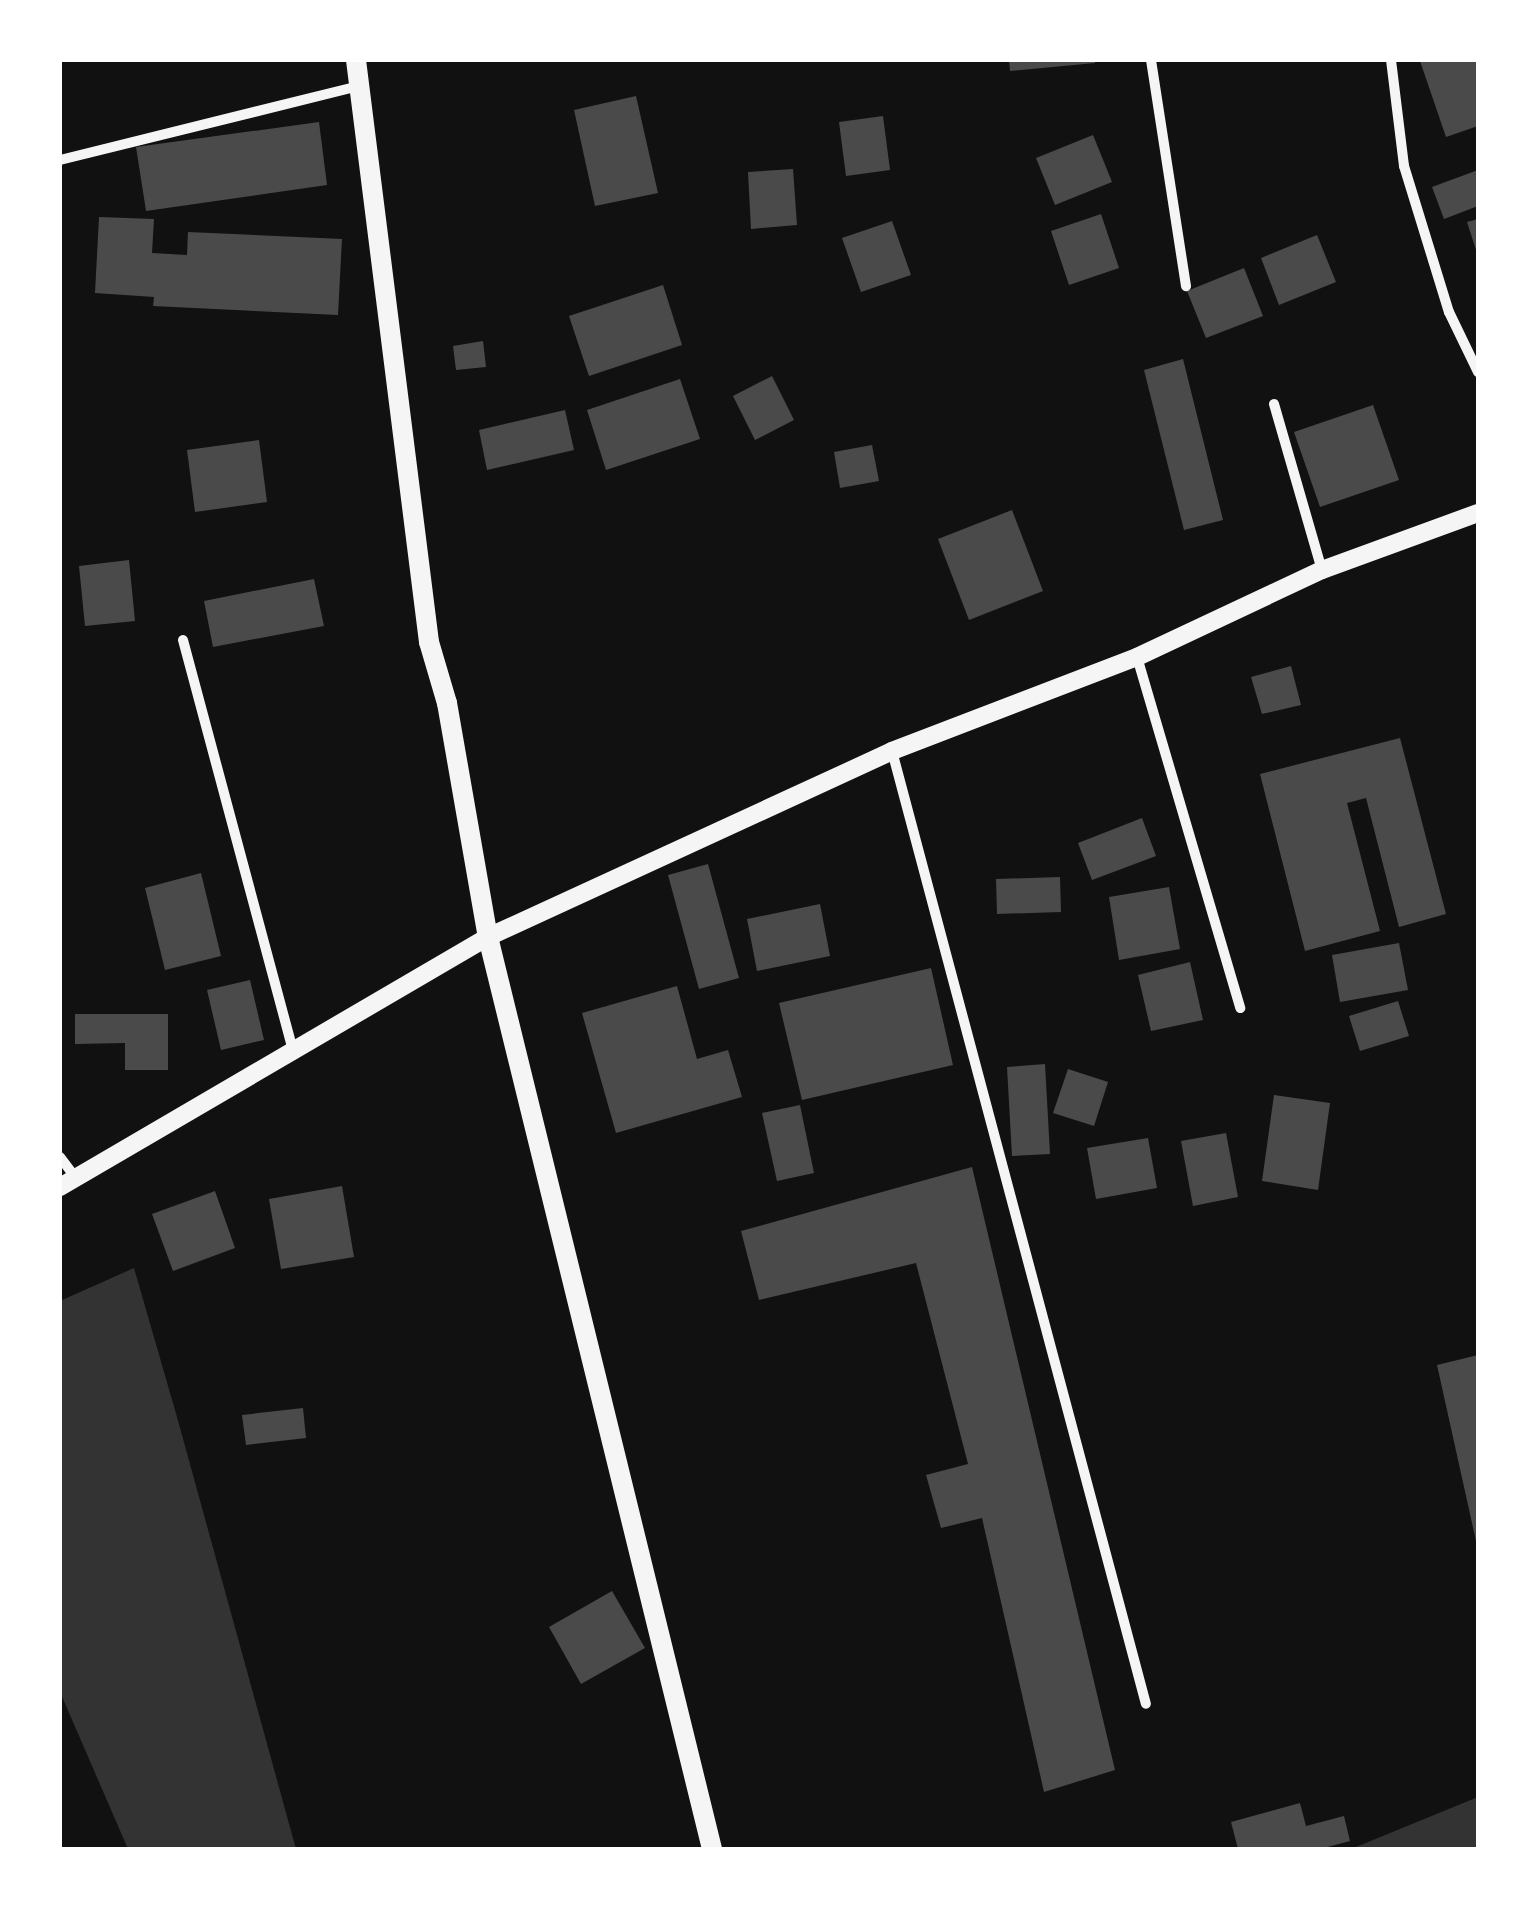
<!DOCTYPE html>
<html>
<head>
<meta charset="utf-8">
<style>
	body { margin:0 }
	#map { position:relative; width:1538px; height:1909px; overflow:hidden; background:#111; font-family:"Work Sans",sans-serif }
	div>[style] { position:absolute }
	.water>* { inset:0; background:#333 }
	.building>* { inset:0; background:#4a4a4a }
	.minor>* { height:10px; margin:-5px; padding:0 5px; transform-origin:5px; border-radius:5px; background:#f5f5f5 }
	.tertiary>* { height:18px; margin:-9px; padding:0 9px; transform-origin:9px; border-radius:9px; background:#f5f5f5 }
	.secondary>* { height:20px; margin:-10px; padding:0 10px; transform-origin:10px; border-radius:10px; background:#f5f5f5 }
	span { translate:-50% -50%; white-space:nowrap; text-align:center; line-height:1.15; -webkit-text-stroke:8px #fff; paint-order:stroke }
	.frame { position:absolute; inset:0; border:62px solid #fff; pointer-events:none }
</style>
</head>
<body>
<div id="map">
	<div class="water">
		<i style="clip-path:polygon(134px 1268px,177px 1417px,296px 1849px,128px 1849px,60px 1692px,60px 1301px)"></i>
		<i style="clip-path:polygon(1478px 1797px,1478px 1849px,1351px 1849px)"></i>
	</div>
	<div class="building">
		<i style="clip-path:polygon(1009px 60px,1095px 60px,1095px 63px,1010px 71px)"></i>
		<i style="clip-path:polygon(1478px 60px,1478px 126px,1446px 137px,1420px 61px)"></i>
		<i style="clip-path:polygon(636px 96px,658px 193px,595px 206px,574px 110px)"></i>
		<i style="clip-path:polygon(883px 116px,890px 170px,846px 176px,839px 122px)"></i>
		<i style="clip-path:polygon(319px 122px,327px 185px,146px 211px,136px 147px)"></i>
		<i style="clip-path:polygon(1093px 135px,1112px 182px,1055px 205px,1036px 158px)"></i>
		<i style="clip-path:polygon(793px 169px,797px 225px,751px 229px,748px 172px)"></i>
		<i style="clip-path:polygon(1478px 170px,1478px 206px,1444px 219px,1432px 187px)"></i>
		<i style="clip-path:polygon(1101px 214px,1119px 268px,1069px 285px,1051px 231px)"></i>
		<i style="clip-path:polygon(99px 217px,154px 219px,152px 253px,187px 255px,188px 232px,342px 239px,338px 315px,153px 306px,154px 297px,95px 293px)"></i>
		<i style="clip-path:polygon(1478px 219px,1478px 253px,1477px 253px,1467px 222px)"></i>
		<i style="clip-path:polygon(892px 221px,911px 275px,861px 292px,842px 238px)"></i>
		<i style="clip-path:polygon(1317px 235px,1336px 282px,1279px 305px,1261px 258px)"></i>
		<i style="clip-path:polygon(1244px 268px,1263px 316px,1206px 338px,1187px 291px)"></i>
		<i style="clip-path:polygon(663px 285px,682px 345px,589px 376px,569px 316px)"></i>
		<i style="clip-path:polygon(483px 341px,486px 367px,456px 370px,453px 346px)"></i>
		<i style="clip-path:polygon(1183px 359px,1223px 520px,1184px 530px,1144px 370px)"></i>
		<i style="clip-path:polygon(772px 376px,794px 420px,755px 440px,733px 396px)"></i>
		<i style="clip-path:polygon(680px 379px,700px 439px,606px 470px,587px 410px)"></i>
		<i style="clip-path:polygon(1373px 405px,1399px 480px,1320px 507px,1294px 432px)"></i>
		<i style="clip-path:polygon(565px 410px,574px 450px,487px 470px,479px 430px)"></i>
		<i style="clip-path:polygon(259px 440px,267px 502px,195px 512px,187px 450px)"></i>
		<i style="clip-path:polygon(872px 445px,879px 481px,840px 488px,834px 452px)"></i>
		<i style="clip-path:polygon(1012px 510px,1043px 591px,969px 620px,938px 539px)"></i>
		<i style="clip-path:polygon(129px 560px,135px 621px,85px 626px,79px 566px)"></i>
		<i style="clip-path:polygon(314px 579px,324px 626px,213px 647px,204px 601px)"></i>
		<i style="clip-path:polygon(1291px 666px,1301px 705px,1262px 714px,1251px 677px)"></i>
		<i style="clip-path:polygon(1400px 738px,1446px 914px,1399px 927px,1366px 798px,1347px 803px,1380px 931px,1305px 951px,1260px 774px)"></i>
		<i style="clip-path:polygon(1142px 818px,1156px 856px,1092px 880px,1078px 843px)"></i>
		<i style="clip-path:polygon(708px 864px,739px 978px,699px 989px,668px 875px)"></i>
		<i style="clip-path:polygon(201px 873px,221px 956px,165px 970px,145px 888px)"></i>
		<i style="clip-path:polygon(1060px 877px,1061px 912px,997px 914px,996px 879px)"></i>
		<i style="clip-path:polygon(1169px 887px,1180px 949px,1119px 960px,1109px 897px)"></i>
		<i style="clip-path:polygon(820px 904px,830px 956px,757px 971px,747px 919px)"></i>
		<i style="clip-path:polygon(1399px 943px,1408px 990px,1340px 1002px,1332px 955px)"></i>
		<i style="clip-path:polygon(1190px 962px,1203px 1020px,1151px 1031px,1138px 975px)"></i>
		<i style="clip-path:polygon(931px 968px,953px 1065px,802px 1100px,779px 1003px)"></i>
		<i style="clip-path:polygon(250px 980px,264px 1040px,221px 1050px,207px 990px)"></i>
		<i style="clip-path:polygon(677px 986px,697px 1059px,728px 1050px,742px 1097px,616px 1133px,582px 1013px)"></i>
		<i style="clip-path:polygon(1398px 1001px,1409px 1036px,1360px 1051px,1349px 1016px)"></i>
		<i style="clip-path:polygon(75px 1014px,168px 1014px,168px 1070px,125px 1070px,125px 1043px,75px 1044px)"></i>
		<i style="clip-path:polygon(1045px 1064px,1050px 1154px,1012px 1156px,1007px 1067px)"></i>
		<i style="clip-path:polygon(1068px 1069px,1108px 1082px,1094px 1126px,1053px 1113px)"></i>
		<i style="clip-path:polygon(1274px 1095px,1330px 1103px,1318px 1190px,1262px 1181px)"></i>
		<i style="clip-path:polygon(800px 1105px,814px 1173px,777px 1181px,762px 1113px)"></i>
		<i style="clip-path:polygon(1226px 1133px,1238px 1197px,1193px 1206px,1181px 1141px)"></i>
		<i style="clip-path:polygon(1148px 1138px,1157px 1188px,1096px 1199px,1087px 1148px)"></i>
		<i style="clip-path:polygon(972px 1167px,1115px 1770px,1044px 1792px,982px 1518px,941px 1528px,926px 1475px,968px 1464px,916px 1263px,759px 1300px,741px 1231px)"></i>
		<i style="clip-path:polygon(342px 1186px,354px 1257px,281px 1269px,269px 1199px)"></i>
		<i style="clip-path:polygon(215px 1191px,235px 1248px,173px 1271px,152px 1214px)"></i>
		<i style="clip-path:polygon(1478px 1355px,1478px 1541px,1476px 1541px,1437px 1365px)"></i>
		<i style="clip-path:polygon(303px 1408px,306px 1438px,246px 1445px,242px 1415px)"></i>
		<i style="clip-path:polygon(612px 1591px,645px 1648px,581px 1684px,549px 1627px)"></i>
		<i style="clip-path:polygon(1300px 1803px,1306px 1826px,1344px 1816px,1350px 1841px,1320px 1849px,1238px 1849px,1231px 1822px)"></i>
	</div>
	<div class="minor">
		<i style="left:1151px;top:60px;width:229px;rotate:81.2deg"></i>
		<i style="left:1391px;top:60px;width:107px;rotate:83deg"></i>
		<i style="left:1404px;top:166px;width:153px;rotate:72.9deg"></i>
		<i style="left:1449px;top:312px;width:67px;rotate:64.2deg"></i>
		<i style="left:60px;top:160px;width:308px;rotate:-13.9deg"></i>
		<i style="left:1274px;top:404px;width:173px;rotate:73.9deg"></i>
		<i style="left:183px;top:640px;width:429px;rotate:75deg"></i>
		<i style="left:1137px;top:657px;width:366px;rotate:73.6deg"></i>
		<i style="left:892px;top:751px;width:986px;rotate:75.08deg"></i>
		<i style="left:60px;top:1157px;width:25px;rotate:53deg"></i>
	</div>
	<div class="tertiary">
		<i style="left:60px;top:1187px;width:496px;rotate:-30.3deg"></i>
		<i style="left:488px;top:937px;width:445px;rotate:-24.7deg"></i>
		<i style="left:892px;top:751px;width:262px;rotate:-21deg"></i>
		<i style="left:1137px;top:657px;width:204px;rotate:-25.2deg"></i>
		<i style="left:1322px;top:570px;width:166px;rotate:-20.1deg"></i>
	</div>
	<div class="secondary">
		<i style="left:356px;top:60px;width:587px;rotate:82.85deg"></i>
		<i style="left:429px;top:642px;width:64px;rotate:73.6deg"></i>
		<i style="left:447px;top:703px;width:238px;rotate:80.1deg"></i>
		<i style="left:488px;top:937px;width:939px;rotate:76.2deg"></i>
	</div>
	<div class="frame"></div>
</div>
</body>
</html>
